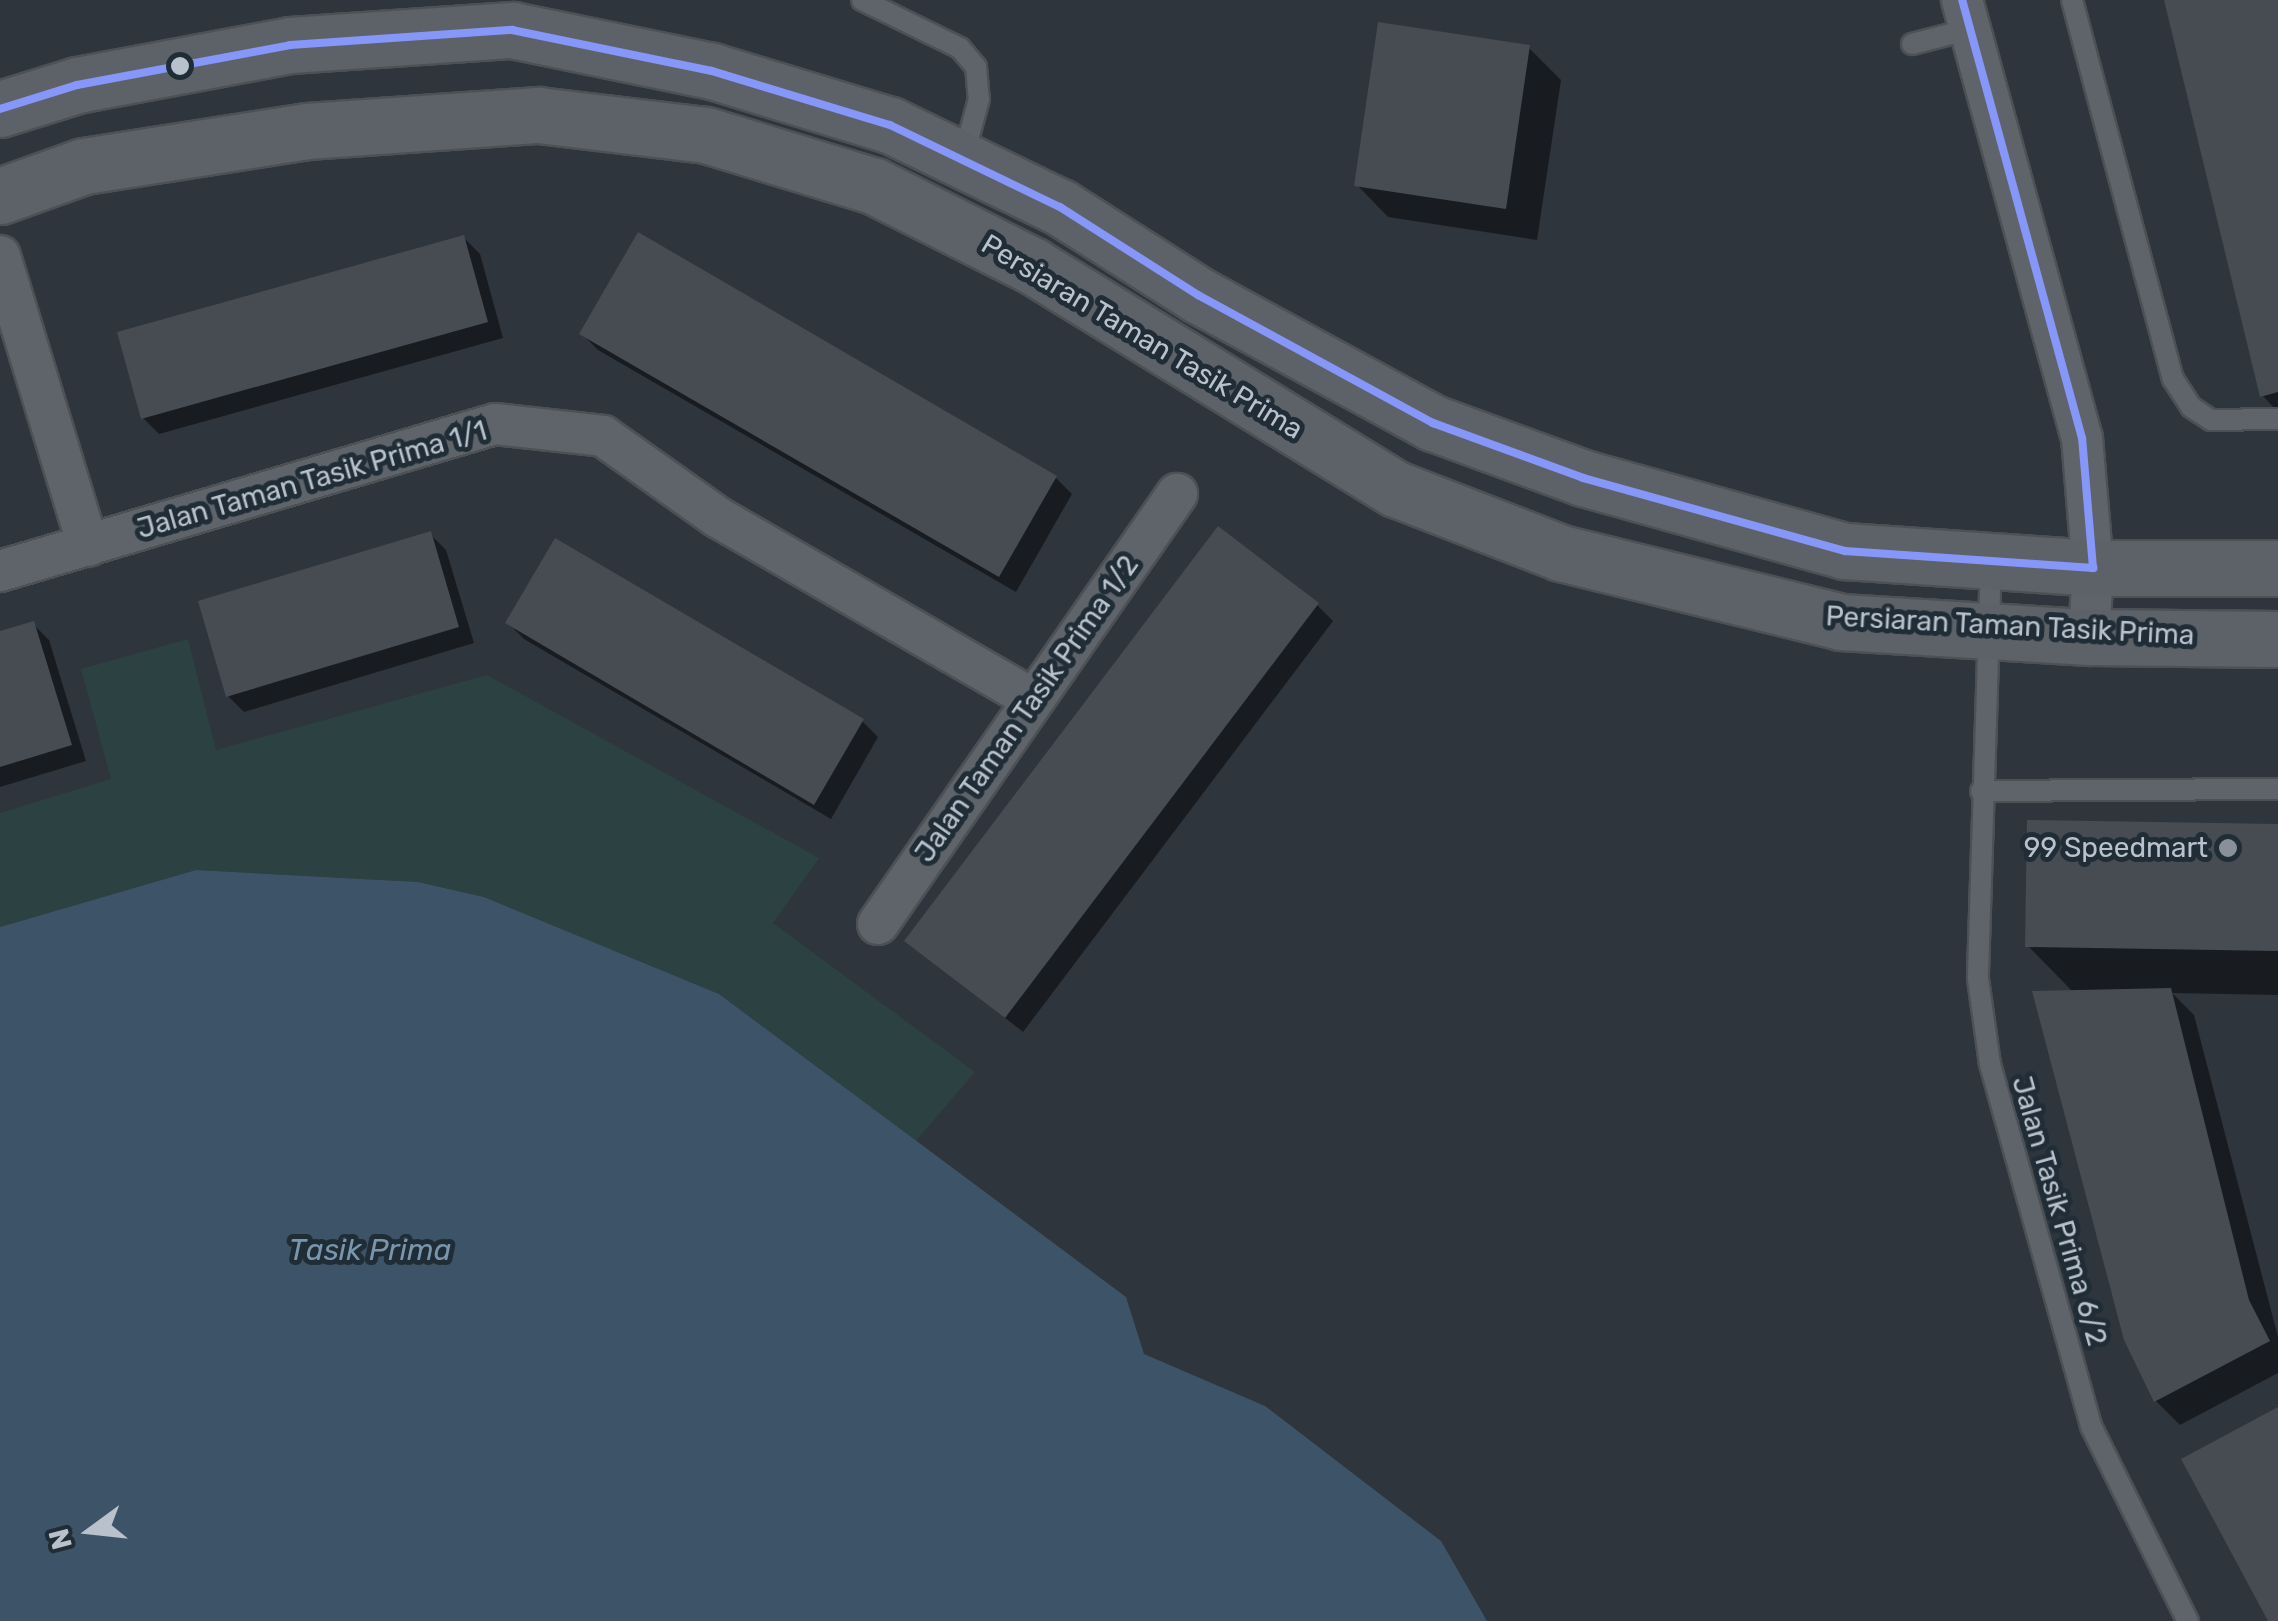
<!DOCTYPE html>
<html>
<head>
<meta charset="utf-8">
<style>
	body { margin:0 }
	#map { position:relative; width:2278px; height:1621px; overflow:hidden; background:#2e353c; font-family:Rubik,sans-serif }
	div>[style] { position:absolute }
	.green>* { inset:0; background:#2b4142 }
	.water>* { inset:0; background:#3d5367 }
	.shadow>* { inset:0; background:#0007 }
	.building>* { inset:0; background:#464c52 }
	.roads { filter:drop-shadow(2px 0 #4c5156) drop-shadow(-2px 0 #4c5156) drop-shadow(0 2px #4c5156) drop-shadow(0 -2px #4c5156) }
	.service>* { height:20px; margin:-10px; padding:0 10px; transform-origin:10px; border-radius:10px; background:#5e646a }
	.minor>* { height:40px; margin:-20px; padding:0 20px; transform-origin:20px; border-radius:20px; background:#5e646a }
	.secondary>* { height:55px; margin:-27.5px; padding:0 27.5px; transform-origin:27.5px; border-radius:27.5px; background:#5d6268 }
	.bus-1>* { height:8px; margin:-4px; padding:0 4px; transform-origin:4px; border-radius:4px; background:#8697f9 }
	.dots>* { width:28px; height:28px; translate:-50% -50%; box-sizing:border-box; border:5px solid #202d37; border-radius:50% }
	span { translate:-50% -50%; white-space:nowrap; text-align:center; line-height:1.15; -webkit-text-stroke:10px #202d37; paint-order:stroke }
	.street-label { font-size:28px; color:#b9c2cc }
	.poi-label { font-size:28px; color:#b9c2cc }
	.right { translate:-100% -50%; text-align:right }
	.water-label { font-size:30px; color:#7a96ae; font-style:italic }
	.north { position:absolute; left:40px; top:1481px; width:100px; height:100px; -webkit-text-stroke:8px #202d37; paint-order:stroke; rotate:255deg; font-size:28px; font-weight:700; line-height:40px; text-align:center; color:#b9c2cc }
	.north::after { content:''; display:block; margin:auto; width:35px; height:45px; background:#b9c2cc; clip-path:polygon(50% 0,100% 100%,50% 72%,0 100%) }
</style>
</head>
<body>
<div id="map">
	<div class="green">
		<i style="clip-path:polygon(188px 639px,216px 750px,487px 675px,819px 858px,773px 923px,975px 1072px,916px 1141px,719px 994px,484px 897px,418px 882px,196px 870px,0 927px,0 813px,111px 779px,81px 669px)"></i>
	</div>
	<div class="water">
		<i style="clip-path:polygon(196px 870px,418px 882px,484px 897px,719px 994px,1126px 1297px,1144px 1354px,1265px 1406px,1441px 1541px,1487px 1621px,0 1621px,0 927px)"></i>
	</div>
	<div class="shadow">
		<i style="clip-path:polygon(2167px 0,2278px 0,2278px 412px,2262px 395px)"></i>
		<i style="clip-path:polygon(1529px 48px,1561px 80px,1537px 240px,1388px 217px,1357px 185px)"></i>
		<i style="clip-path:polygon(464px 238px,480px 254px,503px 338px,159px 434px,143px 418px)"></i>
		<i style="clip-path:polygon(582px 334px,1056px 478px,1072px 494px,1016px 592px,598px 350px)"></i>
		<i style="clip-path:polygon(430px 534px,446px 550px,474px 643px,244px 712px,228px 696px)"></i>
		<i style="clip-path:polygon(1317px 605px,1333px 621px,1023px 1032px,907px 941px)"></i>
		<i style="clip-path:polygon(508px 623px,862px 721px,878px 737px,831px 819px,524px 639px)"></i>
		<i style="clip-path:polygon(33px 624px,49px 640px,86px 761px,0 787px,0 634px)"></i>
		<i style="clip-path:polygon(2278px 826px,2278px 995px,2172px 993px,2194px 1015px,2278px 1337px,2278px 1373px,2180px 1425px,2156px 1401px,2074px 993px,2028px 946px)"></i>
	</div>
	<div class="building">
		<i style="clip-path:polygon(2164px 0,2278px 0,2278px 392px,2260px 397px)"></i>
		<i style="clip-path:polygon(1378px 22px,1530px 45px,1506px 209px,1354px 186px)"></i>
		<i style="clip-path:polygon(638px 232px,1057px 476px,999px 577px,579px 334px)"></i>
		<i style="clip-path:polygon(464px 235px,488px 322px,141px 419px,117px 332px)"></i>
		<i style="clip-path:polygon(1218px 526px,1319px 603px,1005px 1018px,904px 941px)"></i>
		<i style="clip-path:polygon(431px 531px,459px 627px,226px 697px,198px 601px)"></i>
		<i style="clip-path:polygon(555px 538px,864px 719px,814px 805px,505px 623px)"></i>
		<i style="clip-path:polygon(34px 621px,72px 745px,0 767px,0 631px)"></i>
		<i style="clip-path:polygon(2027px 820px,2278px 824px,2278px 951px,2025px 947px)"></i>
		<i style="clip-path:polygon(2171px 988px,2249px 1300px,2270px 1341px,2154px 1402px,2124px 1340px,2032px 991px)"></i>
		<i style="clip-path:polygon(2278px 1407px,2278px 1621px,2268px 1621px,2181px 1459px)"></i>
	</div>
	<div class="roads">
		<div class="service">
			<i style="left:862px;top:0;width:109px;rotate:26.1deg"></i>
			<i style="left:960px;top:48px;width:25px;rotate:50deg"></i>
			<i style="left:976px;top:67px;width:32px;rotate:85deg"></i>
			<i style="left:979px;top:99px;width:61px;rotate:105.2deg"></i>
			<i style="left:2072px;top:0;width:392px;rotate:75.1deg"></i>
			<i style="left:2173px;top:379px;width:33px;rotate:57deg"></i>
			<i style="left:2191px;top:407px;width:24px;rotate:33deg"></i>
			<i style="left:2211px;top:420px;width:67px;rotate:-0.9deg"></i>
			<i style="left:1912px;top:44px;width:60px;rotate:-14.5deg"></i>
			<i style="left:1991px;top:561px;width:418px;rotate:91.8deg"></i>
			<i style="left:1978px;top:979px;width:86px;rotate:82deg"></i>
			<i style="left:1990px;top:1064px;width:376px;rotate:74.4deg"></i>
			<i style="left:2091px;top:1426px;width:218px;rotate:63.6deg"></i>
			<i style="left:1981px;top:791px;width:297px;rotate:-0.4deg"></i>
		</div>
		<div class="minor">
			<i style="left:1962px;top:0;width:454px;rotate:74.7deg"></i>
			<i style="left:2082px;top:438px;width:130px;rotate:85.2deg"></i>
			<i style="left:2093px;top:568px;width:69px;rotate:93.3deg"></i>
			<i style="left:0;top:256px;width:303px;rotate:73.1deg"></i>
			<i style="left:0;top:571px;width:516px;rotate:-16.54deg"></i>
			<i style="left:495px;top:424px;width:109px;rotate:6.3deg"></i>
			<i style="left:603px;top:436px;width:142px;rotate:35.3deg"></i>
			<i style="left:719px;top:518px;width:362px;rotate:30deg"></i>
			<i style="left:878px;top:924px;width:524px;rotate:-55.19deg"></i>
		</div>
		<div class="secondary">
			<i style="left:0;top:109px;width:81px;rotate:-17.3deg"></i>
			<i style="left:77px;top:85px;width:217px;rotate:-10.6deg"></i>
			<i style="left:290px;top:45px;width:223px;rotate:-3.9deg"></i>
			<i style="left:512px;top:30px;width:204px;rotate:11.6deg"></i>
			<i style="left:712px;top:71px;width:186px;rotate:16.9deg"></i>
			<i style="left:890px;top:125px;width:189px;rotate:25.8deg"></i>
			<i style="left:1060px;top:207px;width:164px;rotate:32.5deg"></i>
			<i style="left:1198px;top:295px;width:268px;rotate:28.6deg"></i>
			<i style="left:1433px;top:423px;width:160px;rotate:20.1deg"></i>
			<i style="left:1583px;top:478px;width:272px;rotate:15.6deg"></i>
			<i style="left:1845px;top:551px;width:249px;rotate:3.9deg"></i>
			<i style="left:2093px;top:568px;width:185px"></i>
			<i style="left:0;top:196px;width:89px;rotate:-19.7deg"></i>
			<i style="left:84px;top:166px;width:226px;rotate:-8.9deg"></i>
			<i style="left:307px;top:131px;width:232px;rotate:-4deg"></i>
			<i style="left:538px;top:115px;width:169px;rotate:6.8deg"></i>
			<i style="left:706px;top:135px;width:176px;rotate:16.9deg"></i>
			<i style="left:874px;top:186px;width:178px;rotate:26.7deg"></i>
			<i style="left:1033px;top:266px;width:426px;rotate:31.6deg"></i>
			<i style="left:1396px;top:489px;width:177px;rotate:21.2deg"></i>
			<i style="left:1561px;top:553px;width:288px;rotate:13.8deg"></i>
			<i style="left:1841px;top:622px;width:248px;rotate:3.5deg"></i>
			<i style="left:2089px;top:637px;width:189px;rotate:0.6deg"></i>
		</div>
	</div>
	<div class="bus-1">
		<i style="left:0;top:109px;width:81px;rotate:-17.3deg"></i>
		<i style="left:77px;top:85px;width:217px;rotate:-10.6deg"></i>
		<i style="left:290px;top:45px;width:223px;rotate:-3.9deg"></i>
		<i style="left:512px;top:30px;width:204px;rotate:11.6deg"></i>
		<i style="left:712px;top:71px;width:186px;rotate:16.9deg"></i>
		<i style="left:890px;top:125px;width:189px;rotate:25.8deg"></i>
		<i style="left:1060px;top:207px;width:164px;rotate:32.5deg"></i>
		<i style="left:1198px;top:295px;width:268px;rotate:28.6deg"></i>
		<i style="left:1433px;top:423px;width:160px;rotate:20.1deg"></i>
		<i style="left:1583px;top:478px;width:272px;rotate:15.6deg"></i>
		<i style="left:1845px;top:551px;width:249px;rotate:3.9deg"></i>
		<i style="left:2093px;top:568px;width:130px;rotate:-94.8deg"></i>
		<i style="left:2082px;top:438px;width:454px;rotate:-105.3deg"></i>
	</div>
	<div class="dots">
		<i style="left:180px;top:66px;background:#b9c2cc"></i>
		<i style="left:2228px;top:848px;background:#88919a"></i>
	</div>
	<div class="street-label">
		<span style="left:1142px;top:337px;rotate:31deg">Persiaran Taman Tasik Prima</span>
		<span style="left:312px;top:480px;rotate:-16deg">Jalan Taman Tasik Prima 1/1</span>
		<span style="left:2010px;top:626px;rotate:3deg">Persiaran Taman Tasik Prima</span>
		<span style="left:1027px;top:709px;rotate:-55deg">Jalan Taman Tasik Prima 1/2</span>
		<span style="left:2059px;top:1211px;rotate:74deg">Jalan Tasik Prima 6/2</span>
	</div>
	<div class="poi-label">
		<span class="right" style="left:2208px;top:848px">99 Speedmart</span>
	</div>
	<div class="water-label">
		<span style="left:370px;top:1250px">Tasik Prima</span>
	</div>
	<div class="north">N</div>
</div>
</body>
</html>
